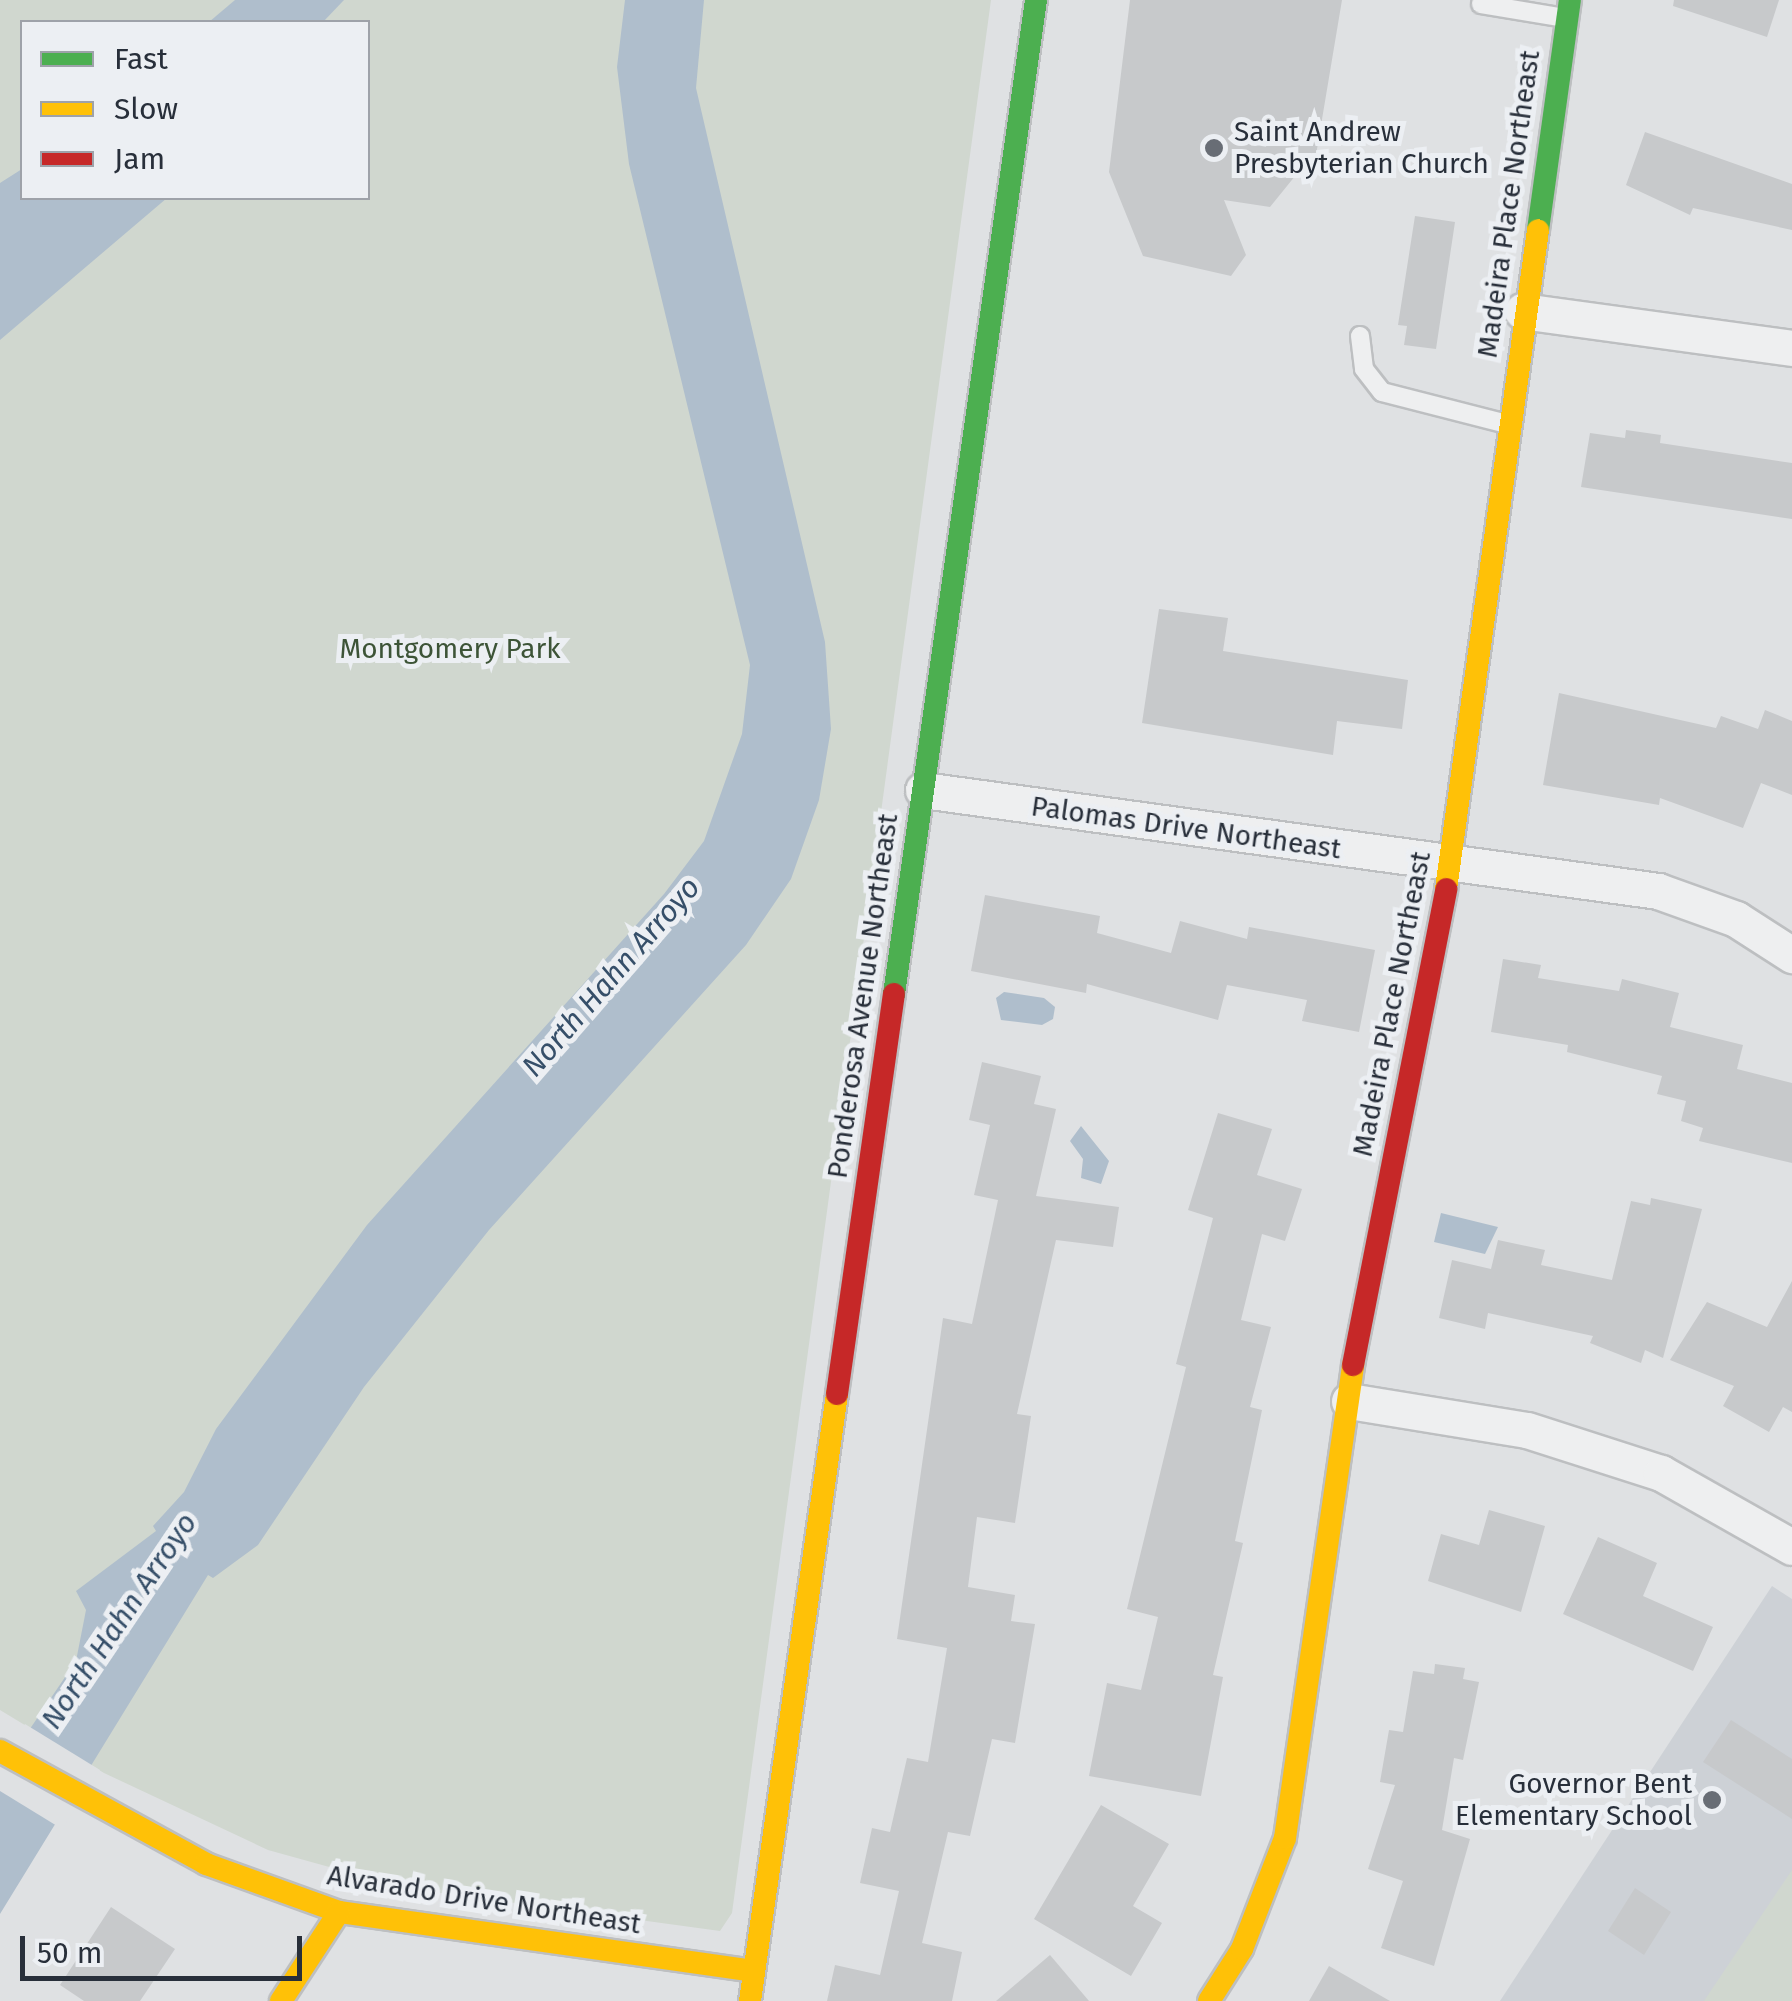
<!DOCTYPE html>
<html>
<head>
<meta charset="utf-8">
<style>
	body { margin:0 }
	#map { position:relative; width:1792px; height:2001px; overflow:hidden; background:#dfe1e3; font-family:"Fira Sans",sans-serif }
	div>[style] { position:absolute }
	.built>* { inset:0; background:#cdd1d6 }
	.green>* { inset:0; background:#d0d7cf }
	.water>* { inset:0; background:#afbecc }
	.pier>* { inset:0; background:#dfe1e3 }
	.building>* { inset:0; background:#c7c9cb }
	.roads { filter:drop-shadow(2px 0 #bdbfc1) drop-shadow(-2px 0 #bdbfc1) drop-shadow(0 2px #bdbfc1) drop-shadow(0 -2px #bdbfc1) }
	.lane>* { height:18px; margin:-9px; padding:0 9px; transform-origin:9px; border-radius:9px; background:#eeeff0 }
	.street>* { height:35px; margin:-17.5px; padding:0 17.5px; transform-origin:17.5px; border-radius:17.5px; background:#eeeff0 }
	.fast>* { height:22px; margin:-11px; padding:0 11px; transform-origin:11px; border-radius:11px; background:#4caf50 }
	.slow>* { height:22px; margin:-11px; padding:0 11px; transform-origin:11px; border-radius:11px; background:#ffc107 }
	.jam>* { height:22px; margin:-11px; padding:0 11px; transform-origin:11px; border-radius:11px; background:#c62828 }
	.dots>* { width:28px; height:28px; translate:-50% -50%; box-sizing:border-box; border:5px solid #eceff3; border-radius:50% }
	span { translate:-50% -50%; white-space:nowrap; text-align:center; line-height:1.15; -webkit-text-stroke:10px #eceff3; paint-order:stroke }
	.poi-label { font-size:28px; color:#282f3a }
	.left { translate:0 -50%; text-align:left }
	.right { translate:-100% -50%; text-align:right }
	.street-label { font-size:28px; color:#282f3a }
	.park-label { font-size:28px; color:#3d5437 }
	.water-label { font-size:30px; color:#364f69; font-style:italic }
	.legend { position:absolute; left:20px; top:20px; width:350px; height:180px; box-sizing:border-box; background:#eceff3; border:2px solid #9ea2a9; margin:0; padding:12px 18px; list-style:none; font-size:30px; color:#282f3a }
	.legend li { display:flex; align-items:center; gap:20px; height:50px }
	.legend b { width:50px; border:2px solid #9ea2a9 }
	.scale { position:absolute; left:20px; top:1936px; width:282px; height:45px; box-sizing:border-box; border:5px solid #282f3a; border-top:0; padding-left:12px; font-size:30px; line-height:35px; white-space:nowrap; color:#282f3a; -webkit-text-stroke:8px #eceff3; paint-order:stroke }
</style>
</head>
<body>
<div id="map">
	<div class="built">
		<i style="clip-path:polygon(1772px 1586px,1792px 1599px,1792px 2001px,1500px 2001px)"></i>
	</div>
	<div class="green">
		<i style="clip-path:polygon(evenodd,0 0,991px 0,732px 1913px,720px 1931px,405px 1888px,268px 1850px,104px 1773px,0 1710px,0 0,22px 22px,368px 22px,368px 198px,22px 198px,22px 22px)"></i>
		<i style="clip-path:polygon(1792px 1870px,1792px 2001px,1704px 2001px)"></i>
	</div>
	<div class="water">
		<i style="clip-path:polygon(235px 0,344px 0,323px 22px,209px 22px)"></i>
		<i style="clip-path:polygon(625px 0,704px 0,696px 88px,825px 642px,831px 729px,819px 800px,791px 879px,746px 945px,489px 1230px,364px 1387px,258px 1545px,213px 1578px,208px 1575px,0 1914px,0 1773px,76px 1661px,86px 1610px,76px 1591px,156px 1531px,153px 1526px,184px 1492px,216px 1429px,367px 1225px,664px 894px,704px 841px,742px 734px,750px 665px,629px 164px,617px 67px)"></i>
		<i style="clip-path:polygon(22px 169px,22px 198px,167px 198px,0 340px,0 183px)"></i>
		<i style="clip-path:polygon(1004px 992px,1044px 998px,1055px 1007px,1053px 1019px,1042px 1025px,1001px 1020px,996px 998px)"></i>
		<i style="clip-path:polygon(1081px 1126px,1109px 1161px,1101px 1184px,1081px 1178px,1083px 1159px,1070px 1141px)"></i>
		<i style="clip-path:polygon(1441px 1213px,1498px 1227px,1485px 1254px,1434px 1242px)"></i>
	</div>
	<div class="pier">
		<i style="clip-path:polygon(25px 1724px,100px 1770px,62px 1829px,0 1791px,0 1764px)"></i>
	</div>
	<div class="building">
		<i style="clip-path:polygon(1130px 0,1342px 0,1314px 167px,1304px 165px,1270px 207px,1224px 200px,1246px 255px,1231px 276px,1143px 256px,1109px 172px)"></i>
		<i style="clip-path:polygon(1674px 0,1779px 0,1767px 37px,1673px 6px)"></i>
		<i style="clip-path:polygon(1645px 132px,1792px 184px,1792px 230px,1693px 208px,1690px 215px,1626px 185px)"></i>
		<i style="clip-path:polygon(1415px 216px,1455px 222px,1436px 349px,1404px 345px,1407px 326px,1398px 325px)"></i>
		<i style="clip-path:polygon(1626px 430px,1661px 435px,1660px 443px,1792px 463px,1792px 519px,1581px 487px,1590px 433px,1625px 438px)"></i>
		<i style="clip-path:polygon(1159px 609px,1228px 618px,1223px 651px,1408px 680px,1402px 729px,1337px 721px,1333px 755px,1142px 723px)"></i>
		<i style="clip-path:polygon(1559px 693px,1716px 728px,1721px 716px,1758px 729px,1765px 710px,1792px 721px,1792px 795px,1761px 783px,1743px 828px,1660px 798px,1659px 805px,1543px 785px)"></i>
		<i style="clip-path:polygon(985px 895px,1100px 916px,1097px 933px,1171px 953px,1180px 921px,1247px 939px,1249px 927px,1375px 950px,1359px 1032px,1302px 1021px,1307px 1000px,1227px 985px,1218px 1020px,1087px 984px,1086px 993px,971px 971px)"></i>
		<i style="clip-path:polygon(1503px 959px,1541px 965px,1538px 978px,1619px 991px,1622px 979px,1679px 993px,1670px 1027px,1743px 1045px,1737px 1069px,1792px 1083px,1792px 1163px,1699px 1141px,1703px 1128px,1681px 1121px,1686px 1101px,1657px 1094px,1662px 1076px,1567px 1052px,1568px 1045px,1491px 1032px)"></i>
		<i style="clip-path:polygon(982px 1062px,1041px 1076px,1034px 1104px,1056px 1109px,1036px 1196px,1119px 1207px,1113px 1247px,1056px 1240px,1017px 1414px,1031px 1416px,1015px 1523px,977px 1517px,968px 1587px,1015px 1595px,1011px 1621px,1035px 1624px,1015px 1743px,992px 1739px,970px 1836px,948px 1832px,922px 1943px,962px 1952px,952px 2001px,827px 2001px,835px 1965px,880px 1975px,899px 1891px,860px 1883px,872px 1828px,890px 1832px,907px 1758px,928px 1762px,947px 1648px,897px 1639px,943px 1318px,972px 1324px,998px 1200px,974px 1195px,990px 1125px,969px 1120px)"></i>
		<i style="clip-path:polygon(1218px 1113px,1272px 1129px,1257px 1175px,1302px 1189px,1285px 1241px,1262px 1234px,1241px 1320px,1271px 1327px,1250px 1407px,1262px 1410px,1235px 1541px,1243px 1543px,1213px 1675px,1223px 1677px,1201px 1796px,1089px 1776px,1107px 1683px,1141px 1690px,1158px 1617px,1127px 1609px,1186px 1367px,1176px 1364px,1213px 1218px,1188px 1210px)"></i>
		<i style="clip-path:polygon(1651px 1198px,1702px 1209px,1663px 1358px,1645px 1350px,1641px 1363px,1590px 1343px,1593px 1336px,1488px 1313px,1485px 1329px,1439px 1318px,1452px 1260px,1491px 1269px,1498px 1240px,1545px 1250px,1541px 1265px,1612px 1280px,1631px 1201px,1650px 1205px)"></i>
		<i style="clip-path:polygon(1792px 1281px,1792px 1412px,1783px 1407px,1769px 1432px,1723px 1406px,1734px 1386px,1670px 1360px,1707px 1302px,1767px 1327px)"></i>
		<i style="clip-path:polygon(1489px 1510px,1545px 1526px,1521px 1612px,1428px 1581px,1441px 1534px,1479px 1545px)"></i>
		<i style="clip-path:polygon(1598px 1537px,1657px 1563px,1643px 1596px,1713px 1627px,1693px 1671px,1563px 1614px)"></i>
		<i style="clip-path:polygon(1435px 1664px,1465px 1668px,1463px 1679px,1479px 1682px,1463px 1760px,1454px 1758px,1442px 1830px,1470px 1839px,1434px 1966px,1381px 1948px,1403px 1881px,1368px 1869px,1395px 1785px,1380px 1782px,1389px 1730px,1403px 1732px,1413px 1671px,1434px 1674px)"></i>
		<i style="clip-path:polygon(1731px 1720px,1792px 1759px,1792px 1819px,1703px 1762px)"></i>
		<i style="clip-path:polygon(1101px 1805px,1169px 1844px,1133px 1906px,1162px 1923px,1131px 1976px,1034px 1919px)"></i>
		<i style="clip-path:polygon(1635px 1888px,1671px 1912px,1644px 1955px,1608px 1931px)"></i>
		<i style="clip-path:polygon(111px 1907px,175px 1949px,140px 2001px,84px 2001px,60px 1985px)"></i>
		<i style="clip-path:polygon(1050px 1955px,1089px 2001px,996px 2001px)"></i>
		<i style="clip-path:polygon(1329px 1966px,1390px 2001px,1309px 2001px)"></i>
	</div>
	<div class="roads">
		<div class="lane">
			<i style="left:1481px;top:4px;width:86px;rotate:9.4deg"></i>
			<i style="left:1360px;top:336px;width:33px;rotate:83deg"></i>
			<i style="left:1364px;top:369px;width:29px;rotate:52deg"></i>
			<i style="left:1382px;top:392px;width:129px;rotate:14.4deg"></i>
		</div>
		<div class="street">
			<i style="left:1522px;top:311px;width:273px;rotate:7.8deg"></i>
			<i style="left:923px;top:790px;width:742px;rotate:7.82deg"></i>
			<i style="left:1658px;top:891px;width:83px;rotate:19.7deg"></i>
			<i style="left:1736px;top:919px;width:67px;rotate:32.7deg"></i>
			<i style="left:1349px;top:1401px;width:180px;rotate:9.3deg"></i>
			<i style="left:1527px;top:1430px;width:141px;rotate:17.8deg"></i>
			<i style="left:1661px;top:1473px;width:150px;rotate:29.5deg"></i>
		</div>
		<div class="fast">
			<i style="left:1538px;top:230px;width:232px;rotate:-82.1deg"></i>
			<i style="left:894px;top:994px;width:1004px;rotate:-81.87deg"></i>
		</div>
		<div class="slow">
			<i style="left:1446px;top:889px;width:665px;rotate:-82.05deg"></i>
			<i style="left:0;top:1751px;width:235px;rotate:28.7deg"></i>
			<i style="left:206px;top:1864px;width:141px;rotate:19.8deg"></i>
			<i style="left:339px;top:1912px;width:418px;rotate:8.1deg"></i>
			<i style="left:281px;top:2001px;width:106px;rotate:-56.9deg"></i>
			<i style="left:750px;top:2001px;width:613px;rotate:-81.84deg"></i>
			<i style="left:1209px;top:2001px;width:62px;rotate:-57.6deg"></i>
			<i style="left:1242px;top:1949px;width:119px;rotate:-68.8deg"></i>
			<i style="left:1285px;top:1838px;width:478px;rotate:-81.8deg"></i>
		</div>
		<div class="jam">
			<i style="left:1353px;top:1365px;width:485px;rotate:-78.9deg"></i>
			<i style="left:837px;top:1394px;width:404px;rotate:-81.9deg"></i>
		</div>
	</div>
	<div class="dots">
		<i style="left:1214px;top:148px;background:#686d75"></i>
		<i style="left:1712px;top:1800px;background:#686d75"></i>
	</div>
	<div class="poi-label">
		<span class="left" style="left:1234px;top:148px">Saint Andrew<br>Presbyterian Church</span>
		<span class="right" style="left:1692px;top:1800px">Governor Bent<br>Elementary School</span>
	</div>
	<div class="street-label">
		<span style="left:1509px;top:204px;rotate:-82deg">Madeira Place Northeast</span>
		<span style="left:1186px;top:828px;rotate:8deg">Palomas Drive Northeast</span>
		<span style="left:863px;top:996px;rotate:-82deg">Ponderosa Avenue Northeast</span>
		<span style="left:1392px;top:1004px;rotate:-79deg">Madeira Place Northeast</span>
		<span style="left:484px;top:1900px;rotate:9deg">Alvarado Drive Northeast</span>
	</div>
	<div class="park-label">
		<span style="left:450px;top:649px">Montgomery Park</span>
	</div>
	<div class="water-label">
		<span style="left:611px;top:977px;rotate:-49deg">North Hahn Arroyo</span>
		<span style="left:119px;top:1621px;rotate:-56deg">North Hahn Arroyo</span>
	</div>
	<ul class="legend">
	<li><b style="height:12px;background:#4caf50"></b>Fast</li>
	<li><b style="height:12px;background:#ffc107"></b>Slow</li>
	<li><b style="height:12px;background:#c62828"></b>Jam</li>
	</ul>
	<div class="scale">50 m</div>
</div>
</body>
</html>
